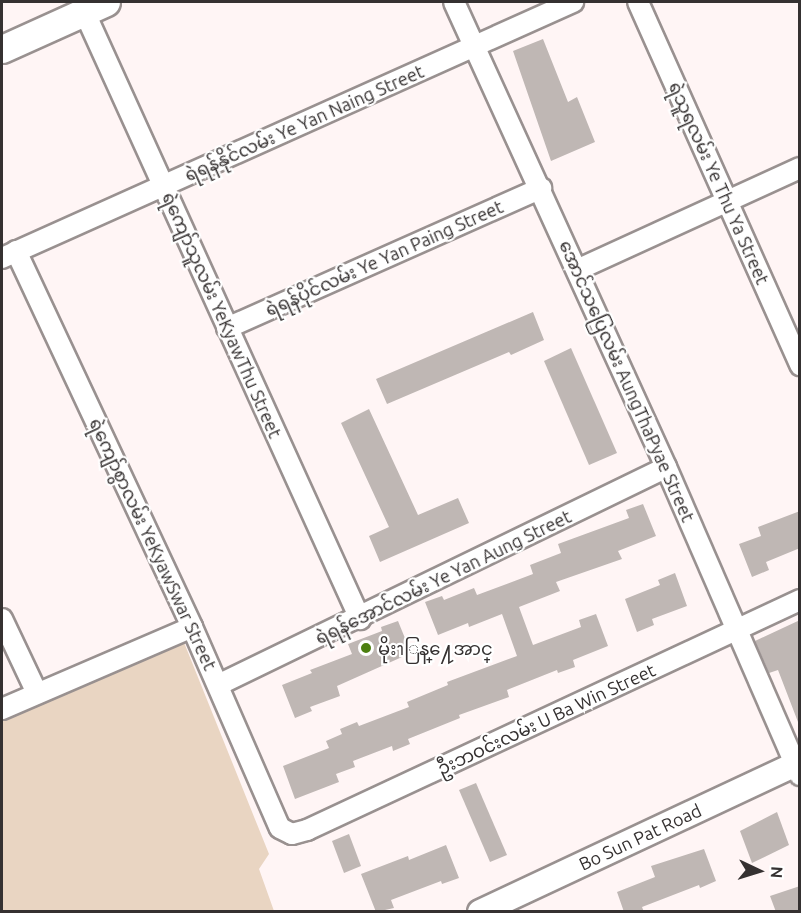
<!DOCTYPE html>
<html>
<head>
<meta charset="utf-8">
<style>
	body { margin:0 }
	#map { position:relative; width:801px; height:913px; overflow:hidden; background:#fff5f5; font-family:Ubuntu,"Noto Sans Myanmar",sans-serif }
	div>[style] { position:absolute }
	.green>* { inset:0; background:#e9d5c2 }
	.building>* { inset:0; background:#bfb7b4 }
	.roads { filter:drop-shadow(2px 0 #999190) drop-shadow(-2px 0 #999190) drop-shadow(0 2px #999190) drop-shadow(0 -2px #999190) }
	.minor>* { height:20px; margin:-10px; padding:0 10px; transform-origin:10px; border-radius:10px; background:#fff }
	.tertiary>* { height:24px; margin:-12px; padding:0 12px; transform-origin:12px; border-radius:12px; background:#fff }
	.secondary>* { height:27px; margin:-13.5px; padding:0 13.5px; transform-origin:13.5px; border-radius:13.5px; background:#fff }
	.dots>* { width:16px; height:16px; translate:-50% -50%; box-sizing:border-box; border:3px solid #fff; border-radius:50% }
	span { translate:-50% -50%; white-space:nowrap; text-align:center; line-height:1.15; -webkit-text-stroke:4.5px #fff; paint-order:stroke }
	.street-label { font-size:18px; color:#353131 }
	.poi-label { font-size:18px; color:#353131 }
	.left { translate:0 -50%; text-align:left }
	.frame { position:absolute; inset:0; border:3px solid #353131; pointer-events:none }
	.north { position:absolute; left:729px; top:841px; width:60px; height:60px; -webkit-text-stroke:4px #fff; paint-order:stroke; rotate:94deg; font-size:16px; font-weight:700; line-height:24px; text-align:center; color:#353131 }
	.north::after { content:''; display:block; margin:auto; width:21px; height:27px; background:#353131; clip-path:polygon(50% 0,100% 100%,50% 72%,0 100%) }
</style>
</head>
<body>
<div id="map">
	<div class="green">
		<i style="clip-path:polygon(183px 640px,269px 854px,259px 869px,274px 911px,2px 911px,2px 719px)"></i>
	</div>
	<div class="building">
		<i style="clip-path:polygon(543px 39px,568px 102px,577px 97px,595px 142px,551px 161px,513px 51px)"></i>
		<i style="clip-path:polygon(533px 312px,544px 340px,511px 355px,509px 352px,387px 404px,376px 379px)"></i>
		<i style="clip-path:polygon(571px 348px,617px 453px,589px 465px,544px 361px)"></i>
		<i style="clip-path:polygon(369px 409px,418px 515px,458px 498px,469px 523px,380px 562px,369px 536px,389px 527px,341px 423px)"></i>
		<i style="clip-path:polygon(643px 504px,656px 536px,618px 551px,622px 559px,556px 582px,560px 591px,519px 607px,533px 645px,581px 627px,579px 620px,596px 614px,608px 646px,573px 660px,575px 667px,558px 673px,557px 670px,507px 690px,509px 697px,459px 715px,460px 718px,408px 739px,410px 744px,393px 751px,392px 746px,353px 761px,355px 767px,336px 774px,339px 782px,295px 799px,283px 766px,329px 748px,326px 741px,342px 734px,340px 729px,357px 722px,359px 726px,409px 707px,407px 702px,448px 685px,447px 682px,517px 656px,502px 614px,469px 627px,468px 623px,438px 635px,425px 602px,442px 596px,444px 600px,474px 588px,477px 595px,533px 574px,530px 565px,561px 553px,558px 544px,629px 518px,626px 510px)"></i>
		<i style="clip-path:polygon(800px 511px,800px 548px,766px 562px,769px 570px,752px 577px,739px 544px,761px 536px,758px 527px)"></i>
		<i style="clip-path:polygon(675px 573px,687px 606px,652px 619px,654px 625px,637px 632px,625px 599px,660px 585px,658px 580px)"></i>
		<i style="clip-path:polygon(800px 620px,800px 721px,798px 722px,778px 670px,769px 673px,755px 641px)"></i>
		<i style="clip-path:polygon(398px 621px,411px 653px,337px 686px,340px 696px,310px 707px,312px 711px,295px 718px,282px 685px,312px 673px,310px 670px,352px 654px,348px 644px,382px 631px,381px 627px)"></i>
		<i style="clip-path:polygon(476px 783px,507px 855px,490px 862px,459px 790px)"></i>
		<i style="clip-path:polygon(777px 812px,789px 845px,752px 863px,740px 831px)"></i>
		<i style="clip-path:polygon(349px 834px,361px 866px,344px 873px,332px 841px)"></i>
		<i style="clip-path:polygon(446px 845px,459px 878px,442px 884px,441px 881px,391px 900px,394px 908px,376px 912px,361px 874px,408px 856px,409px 860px)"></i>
		<i style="clip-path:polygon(704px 849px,716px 881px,700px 888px,699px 885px,642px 907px,644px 912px,624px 912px,617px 892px,655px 877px,651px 866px)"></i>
		<i style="clip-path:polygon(800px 886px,800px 912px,776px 912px,770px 896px)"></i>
	</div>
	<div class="roads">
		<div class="minor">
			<i style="left:454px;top:2px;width:511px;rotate:65.49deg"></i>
			<i style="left:666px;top:467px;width:336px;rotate:66.5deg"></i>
			<i style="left:638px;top:2px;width:398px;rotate:65.9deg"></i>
			<i style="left:84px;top:11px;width:668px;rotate:65.58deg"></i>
			<i style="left:16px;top:251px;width:415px;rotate:64.9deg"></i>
			<i style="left:192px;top:627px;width:219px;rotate:66.4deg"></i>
			<i style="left:280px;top:828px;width:13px;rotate:27deg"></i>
			<i style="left:292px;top:834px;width:16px;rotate:-15deg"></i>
			<i style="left:307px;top:830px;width:544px;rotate:-25.01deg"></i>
			<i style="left:2px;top:258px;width:626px;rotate:-24.15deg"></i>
			<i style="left:577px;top:270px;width:245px;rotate:-24.6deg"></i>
			<i style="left:227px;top:328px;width:344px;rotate:-24deg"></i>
			<i style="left:2px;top:619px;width:82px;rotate:64.7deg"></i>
			<i style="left:218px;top:685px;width:498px;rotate:-25.9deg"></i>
			<i style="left:2px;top:709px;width:207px;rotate:-23.3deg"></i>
		</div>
		<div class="tertiary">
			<i style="left:480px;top:912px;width:353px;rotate:-25.1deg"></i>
		</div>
		<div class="secondary">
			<i style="left:2px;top:49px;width:114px;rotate:-24.3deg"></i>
		</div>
	</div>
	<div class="dots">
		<i style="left:366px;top:648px;background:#4c7f10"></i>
	</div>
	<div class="street-label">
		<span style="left:304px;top:123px;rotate:-24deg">ရဲရန်နိုင်လမ်း Ye Yan Naing Street</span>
		<span style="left:719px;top:183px;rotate:66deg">ရဲသူရလမ်း Ye Thu Ya Street</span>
		<span style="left:384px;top:258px;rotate:-24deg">ရဲရန်ပိုင်လမ်း Ye Yan Paing Street</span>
		<span style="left:222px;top:315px;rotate:66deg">ရဲကျော်သူလမ်း YeKyawThu Street</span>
		<span style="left:627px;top:381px;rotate:66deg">အောင်သပြေလမ်း AungThaPyae Street</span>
		<span style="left:153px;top:544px;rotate:65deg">ရဲကျော်စွာလမ်း YeKyawSwar Street</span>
		<span style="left:443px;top:577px;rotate:-26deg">ရဲရန်အောင်လမ်း Ye Yan Aung Street</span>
		<span style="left:546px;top:719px;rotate:-25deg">ဦးဘဝင်းလမ်း U Ba Win Street</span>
		<span style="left:640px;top:837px;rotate:-25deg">Bo Sun Pat Road</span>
	</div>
	<div class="poi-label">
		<span class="left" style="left:378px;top:648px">မိုးၫြန္႔ေအာင္</span>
	</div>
	<div class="frame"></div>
	<div class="north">N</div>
</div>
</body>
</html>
